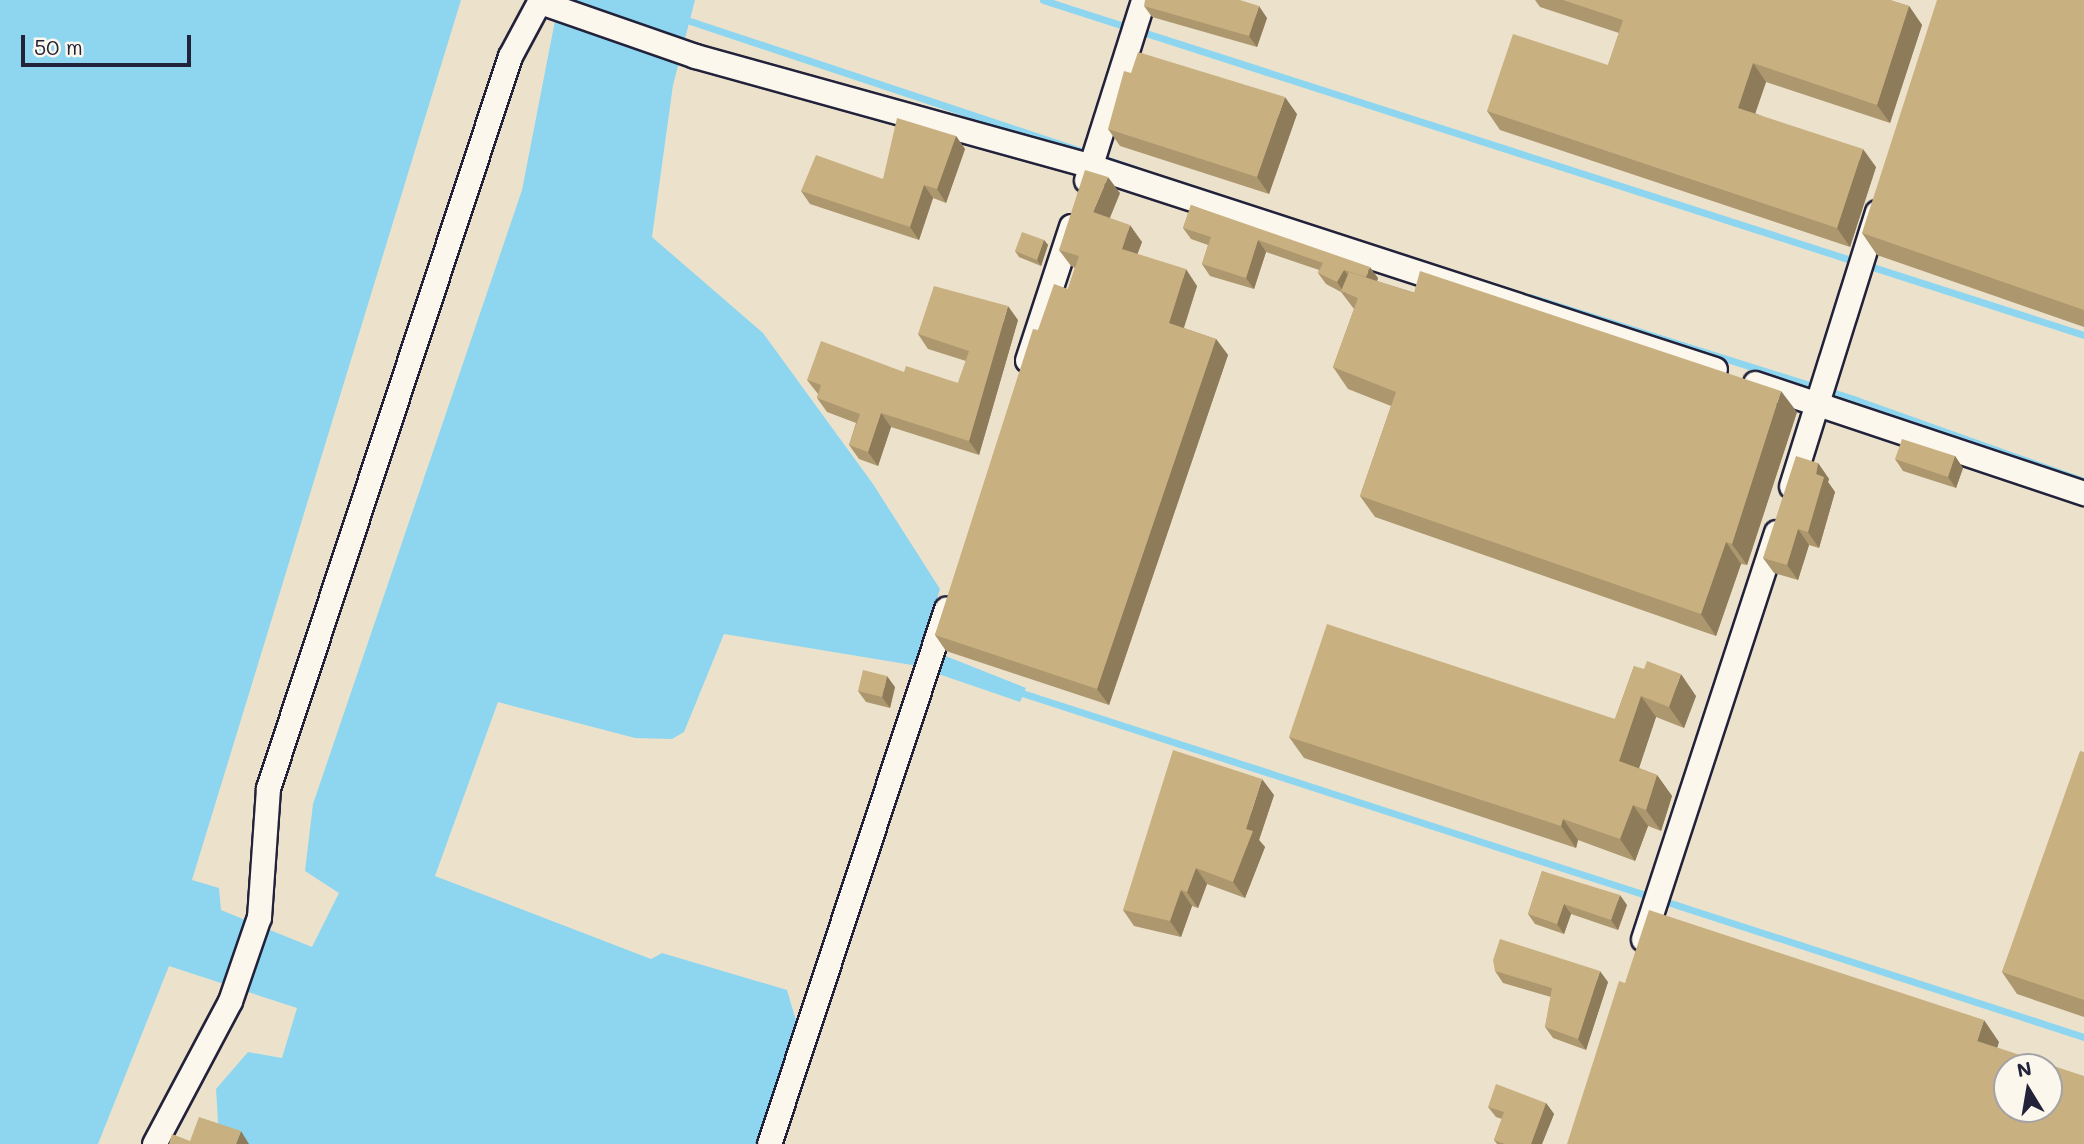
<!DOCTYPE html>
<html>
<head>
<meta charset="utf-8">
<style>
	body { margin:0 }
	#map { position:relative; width:2084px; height:1144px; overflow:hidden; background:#ece2cc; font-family:Mali,sans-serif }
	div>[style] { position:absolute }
	.water>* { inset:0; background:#8ed6f0 }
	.stream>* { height:7px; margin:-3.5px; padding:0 3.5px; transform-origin:3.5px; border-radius:3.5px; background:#8ed6f0 }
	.roads { filter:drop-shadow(2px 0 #22223b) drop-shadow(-2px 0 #22223b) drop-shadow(0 2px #22223b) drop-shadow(0 -2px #22223b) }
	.minor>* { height:23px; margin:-11.5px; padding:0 11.5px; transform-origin:11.5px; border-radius:11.5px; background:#fbf7ec }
	.wall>* { inset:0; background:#ad976e }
	.shaded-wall>* { inset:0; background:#8d7b5a }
	.building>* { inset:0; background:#c9b080 }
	span { translate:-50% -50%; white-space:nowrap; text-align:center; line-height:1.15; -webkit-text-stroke:7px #fbf7ec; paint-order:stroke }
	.north { position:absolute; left:1993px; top:1053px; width:70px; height:70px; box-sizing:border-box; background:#fbf7ec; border:2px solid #a4a2a5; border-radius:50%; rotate:349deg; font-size:19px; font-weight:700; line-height:28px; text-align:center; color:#22223b }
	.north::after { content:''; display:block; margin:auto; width:24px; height:32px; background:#22223b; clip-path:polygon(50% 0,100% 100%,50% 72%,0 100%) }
	.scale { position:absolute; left:21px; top:35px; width:170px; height:32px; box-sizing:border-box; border:4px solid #22223b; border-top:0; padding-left:9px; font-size:21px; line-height:24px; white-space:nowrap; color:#22223b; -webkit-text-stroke:5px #fbf7ec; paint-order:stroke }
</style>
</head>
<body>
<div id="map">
	<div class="water">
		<i style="clip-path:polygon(0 0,461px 0,192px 880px,219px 888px,221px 910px,312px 947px,339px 893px,305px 871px,313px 804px,522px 190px,559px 0,695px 0,673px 85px,652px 237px,763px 333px,873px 484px,940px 589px,923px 647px,1026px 688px,1020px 702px,912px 665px,724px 634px,684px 732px,672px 739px,635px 738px,498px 702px,435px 876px,651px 959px,662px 953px,787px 990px,797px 1024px,758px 1144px,235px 1144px,219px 1139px,216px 1089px,248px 1052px,282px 1058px,297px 1008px,169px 966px,98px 1144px,0 1144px)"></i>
	</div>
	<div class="stream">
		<i style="left:1043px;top:0;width:1094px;rotate:17.84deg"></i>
		<i style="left:687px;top:20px;width:473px;rotate:18.4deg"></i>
		<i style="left:1530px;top:297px;width:342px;rotate:17.5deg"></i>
		<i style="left:1856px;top:400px;width:242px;rotate:19.6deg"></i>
		<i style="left:1016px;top:691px;width:1123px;rotate:17.95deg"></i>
	</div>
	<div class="roads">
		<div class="minor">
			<i style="left:540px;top:2px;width:164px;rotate:19.2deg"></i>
			<i style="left:695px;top:56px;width:411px;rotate:15.5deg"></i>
			<i style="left:1091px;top:166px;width:656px;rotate:18.02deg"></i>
			<i style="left:1086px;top:180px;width:189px;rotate:-72.4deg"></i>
			<i style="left:1027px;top:360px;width:141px;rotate:-71.8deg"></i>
			<i style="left:1755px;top:383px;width:347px;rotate:18.5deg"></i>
			<i style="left:1791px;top:486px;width:287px;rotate:-72.6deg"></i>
			<i style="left:1643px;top:939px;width:428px;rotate:-71.9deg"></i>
			<i style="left:154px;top:1144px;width:162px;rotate:-62deg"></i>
			<i style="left:230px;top:1001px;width:89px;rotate:-71deg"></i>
			<i style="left:259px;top:917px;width:129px;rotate:-86deg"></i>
			<i style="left:268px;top:788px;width:771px;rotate:-71.71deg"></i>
			<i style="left:510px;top:56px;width:64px;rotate:-61.8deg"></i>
			<i style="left:769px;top:1144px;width:564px;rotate:-71.69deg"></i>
		</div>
	</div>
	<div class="wall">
		<i style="clip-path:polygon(1535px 0,1890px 0,1909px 6px,1922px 25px,1890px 123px,1766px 82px,1755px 113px,1876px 167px,1850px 247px,1500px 130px,1487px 111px,1608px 65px,1619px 33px,1540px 7px)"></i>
		<i style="clip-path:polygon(2084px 0,2084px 327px,1877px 255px,1862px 233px)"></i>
		<i style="clip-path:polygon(1144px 6px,1267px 18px,1257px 47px,1152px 17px)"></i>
		<i style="clip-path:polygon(1297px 114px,1269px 194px,1120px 146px,1108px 129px)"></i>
		<i style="clip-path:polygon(956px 136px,965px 149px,946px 203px,933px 198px,919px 240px,810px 204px,801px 191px,883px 179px)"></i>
		<i style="clip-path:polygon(1120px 193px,1110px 218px,1142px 242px,1137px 254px,1197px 286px,1184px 328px,1216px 339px,1228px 355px,1109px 705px,946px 651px,935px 635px,1038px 330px,1068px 289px,1075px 268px,1071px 266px,1059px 250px)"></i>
		<i style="clip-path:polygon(1191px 205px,1378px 278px,1377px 281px,1797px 412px,1747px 565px,1741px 564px,1716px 636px,1375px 517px,1360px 496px,1391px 406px,1348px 389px,1333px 367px,1354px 309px,1341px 292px,1326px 284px,1318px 273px,1319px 270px,1266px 252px,1254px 289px,1210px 276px,1202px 264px,1208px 245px,1191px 239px,1183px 228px)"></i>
		<i style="clip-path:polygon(1044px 240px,1048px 245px,1041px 266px,1019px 257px,1015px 251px)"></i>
		<i style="clip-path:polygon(1018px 320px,979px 455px,891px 427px,878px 466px,859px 459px,849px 445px,856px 423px,827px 412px,817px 398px,818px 394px,807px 380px,904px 372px,958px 383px,966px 361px,928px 349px,918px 334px)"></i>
		<i style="clip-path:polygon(1955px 456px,1963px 468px,1956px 488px,1903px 471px,1895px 459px)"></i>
		<i style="clip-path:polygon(1818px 463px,1829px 479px,1828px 482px,1835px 492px,1819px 548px,1809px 545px,1798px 580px,1774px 573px,1763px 558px)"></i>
		<i style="clip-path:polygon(1634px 666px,1696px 696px,1684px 728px,1656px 717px,1639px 768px,1657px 775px,1672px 796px,1661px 831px,1648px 826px,1635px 861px,1578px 840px,1576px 848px,1304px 758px,1289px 737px,1615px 719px)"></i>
		<i style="clip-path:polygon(895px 687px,890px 708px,866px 702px,858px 691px)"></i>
		<i style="clip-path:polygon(2084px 752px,2084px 1017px,2017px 994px,2002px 972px)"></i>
		<i style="clip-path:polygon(1274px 795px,1259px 840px,1265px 847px,1245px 898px,1207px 884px,1198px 908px,1192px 906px,1181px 937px,1134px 926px,1123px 910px)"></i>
		<i style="clip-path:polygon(1542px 871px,1627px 905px,1618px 930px,1571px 914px,1564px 934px,1535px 924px,1528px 914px)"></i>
		<i style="clip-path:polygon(1495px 971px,1608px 982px,1586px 1050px,1553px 1038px,1545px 1027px,1551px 997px,1503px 983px)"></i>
		<i style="clip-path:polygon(1546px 1103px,1554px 1114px,1542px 1144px,1497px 1144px,1494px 1140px,1502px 1119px,1496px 1117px,1488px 1107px)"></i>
	</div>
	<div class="shaded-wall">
		<i style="clip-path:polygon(1259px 6px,1267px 18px,1257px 47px,1249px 36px)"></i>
		<i style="clip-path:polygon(1909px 6px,1922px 25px,1890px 123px,1877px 105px)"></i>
		<i style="clip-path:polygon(1753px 63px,1766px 82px,1751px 126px,1738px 108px)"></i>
		<i style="clip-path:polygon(1285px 97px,1297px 114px,1269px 194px,1257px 177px)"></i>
		<i style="clip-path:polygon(956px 136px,965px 149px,946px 203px,937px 189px)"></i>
		<i style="clip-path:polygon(1863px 149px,1876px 167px,1850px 247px,1837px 228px)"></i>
		<i style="clip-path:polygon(1108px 177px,1120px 193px,1105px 229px,1093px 212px)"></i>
		<i style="clip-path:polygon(924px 185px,933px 198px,919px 240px,910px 227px)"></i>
		<i style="clip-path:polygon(1130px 225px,1142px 242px,1133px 266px,1122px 249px)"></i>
		<i style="clip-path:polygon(1044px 240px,1048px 245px,1041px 266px,1037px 260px)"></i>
		<i style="clip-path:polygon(1258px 240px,1266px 252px,1254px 289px,1246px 278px)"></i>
		<i style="clip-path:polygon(1370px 267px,1378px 278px,1374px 288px,1366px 277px)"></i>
		<i style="clip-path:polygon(1186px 269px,1197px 286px,1180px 339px,1169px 323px)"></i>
		<i style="clip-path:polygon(1344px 270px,1352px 281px,1345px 294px,1337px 282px)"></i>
		<i style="clip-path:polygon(1008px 306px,1018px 320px,979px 455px,969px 441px)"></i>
		<i style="clip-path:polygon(1216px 339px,1228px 355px,1109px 705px,1097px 689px)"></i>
		<i style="clip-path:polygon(1781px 391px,1797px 412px,1747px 565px,1732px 544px)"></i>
		<i style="clip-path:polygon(881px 413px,891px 427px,878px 466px,868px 452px)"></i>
		<i style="clip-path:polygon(1955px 456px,1963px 468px,1956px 488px,1948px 477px)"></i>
		<i style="clip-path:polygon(1818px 463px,1829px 479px,1828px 482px,1835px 492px,1819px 548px,1808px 532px)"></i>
		<i style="clip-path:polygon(1798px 529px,1809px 545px,1798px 580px,1787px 565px)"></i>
		<i style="clip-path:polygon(1726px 542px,1741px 564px,1716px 636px,1701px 614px)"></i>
		<i style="clip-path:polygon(1681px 674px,1696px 696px,1684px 728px,1669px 707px)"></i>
		<i style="clip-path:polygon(887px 676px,895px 687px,890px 708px,882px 697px)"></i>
		<i style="clip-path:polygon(1641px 696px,1656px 717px,1634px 783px,1619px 761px)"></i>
		<i style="clip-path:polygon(1657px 775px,1672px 796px,1661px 831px,1646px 810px)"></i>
		<i style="clip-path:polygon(1262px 779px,1274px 795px,1259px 840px,1265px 847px,1245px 898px,1233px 882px,1246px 829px)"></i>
		<i style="clip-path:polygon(1633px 805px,1648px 826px,1635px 861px,1620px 839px)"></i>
		<i style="clip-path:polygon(1563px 819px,1578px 840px,1576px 848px,1561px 826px)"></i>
		<i style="clip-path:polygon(1196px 868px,1207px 884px,1198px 908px,1187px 892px)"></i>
		<i style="clip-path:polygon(1181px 890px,1192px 906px,1181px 937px,1170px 921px)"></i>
		<i style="clip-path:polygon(1620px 895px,1627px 905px,1618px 930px,1611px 920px)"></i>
		<i style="clip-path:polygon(1564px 904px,1571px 914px,1564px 934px,1557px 924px)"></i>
		<i style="clip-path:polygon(1600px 971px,1608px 982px,1586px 1050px,1578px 1039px)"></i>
		<i style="clip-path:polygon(1984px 1020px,1999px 1042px,1993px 1062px,1977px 1041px)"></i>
		<i style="clip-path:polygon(1546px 1103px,1554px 1114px,1542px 1144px,1531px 1144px)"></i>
		<i style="clip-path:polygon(241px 1131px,249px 1144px,236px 1144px)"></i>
	</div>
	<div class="building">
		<i style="clip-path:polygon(1145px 0,1240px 0,1259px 6px,1249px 36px,1144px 6px)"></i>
		<i style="clip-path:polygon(1563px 0,1890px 0,1909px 6px,1877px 105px,1753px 63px,1738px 108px,1863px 149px,1837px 228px,1487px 111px,1513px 34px,1608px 65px,1623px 20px)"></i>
		<i style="clip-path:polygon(1937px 0,2084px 0,2084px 310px,1862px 233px)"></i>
		<i style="clip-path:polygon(1138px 52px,1285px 97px,1257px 177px,1108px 129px,1124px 71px,1131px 73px)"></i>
		<i style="clip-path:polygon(897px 118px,956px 136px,937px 189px,924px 185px,910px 227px,801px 191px,816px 155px,883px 179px)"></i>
		<i style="clip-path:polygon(1085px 170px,1108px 177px,1093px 212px,1130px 225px,1122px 249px,1186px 269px,1169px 323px,1216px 339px,1097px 689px,935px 635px,1033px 329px,1038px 330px,1054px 284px,1068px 289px,1079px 256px,1059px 250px)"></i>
		<i style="clip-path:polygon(1191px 205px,1370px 267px,1366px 277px,1344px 270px,1337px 282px,1318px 273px,1323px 263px,1258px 240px,1246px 278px,1202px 264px,1211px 237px,1183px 228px)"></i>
		<i style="clip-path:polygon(1022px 232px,1044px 240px,1037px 260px,1015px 251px)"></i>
		<i style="clip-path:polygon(1420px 271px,1781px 391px,1732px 544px,1726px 542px,1701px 614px,1360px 496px,1396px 392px,1333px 367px,1358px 298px,1341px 291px,1349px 272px,1414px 293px)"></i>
		<i style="clip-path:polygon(934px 286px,1008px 306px,969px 441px,881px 413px,868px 452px,849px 445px,860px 414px,817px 398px,821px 385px,807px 380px,821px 341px,904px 372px,906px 366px,958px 383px,969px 351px,918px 334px)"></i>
		<i style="clip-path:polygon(1902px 439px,1955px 456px,1948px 477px,1895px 459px)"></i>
		<i style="clip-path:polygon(1796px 456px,1818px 463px,1816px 474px,1824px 477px,1808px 532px,1798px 529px,1787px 565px,1763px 558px)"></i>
		<i style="clip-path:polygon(1327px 624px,1615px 719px,1634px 666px,1644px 669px,1647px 661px,1681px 674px,1669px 707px,1641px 696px,1619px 761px,1657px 775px,1646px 810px,1633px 805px,1620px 839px,1563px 819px,1561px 826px,1289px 737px)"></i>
		<i style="clip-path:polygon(863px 670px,887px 676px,882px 697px,858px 691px)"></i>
		<i style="clip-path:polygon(1173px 750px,1262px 779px,1246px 829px,1253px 831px,1233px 882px,1196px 868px,1187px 892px,1181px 890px,1170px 921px,1123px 910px)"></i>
		<i style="clip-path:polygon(2080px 751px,2084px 752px,2084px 1000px,2002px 972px)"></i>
		<i style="clip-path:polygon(1542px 871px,1620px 895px,1611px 920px,1564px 904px,1557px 924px,1528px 914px)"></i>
		<i style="clip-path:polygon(evenodd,1649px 910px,1984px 1020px,1977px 1041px,2084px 1076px,2084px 1144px,1567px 1144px,1619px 981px,1625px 983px,1649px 910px,2007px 1067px,2049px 1067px,2049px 1109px,2007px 1109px,2007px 1067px)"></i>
		<i style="clip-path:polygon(1500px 939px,1600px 971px,1578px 1039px,1545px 1027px,1552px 988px,1495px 971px,1493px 960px)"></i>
		<i style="clip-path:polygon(1496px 1084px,1546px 1103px,1531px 1144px,1505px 1144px,1494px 1140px,1504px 1112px,1488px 1107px)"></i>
		<i style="clip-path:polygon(199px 1117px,241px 1131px,236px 1144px,169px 1144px,172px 1134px,190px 1141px)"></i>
	</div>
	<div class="north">N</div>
	<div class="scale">50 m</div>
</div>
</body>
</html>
